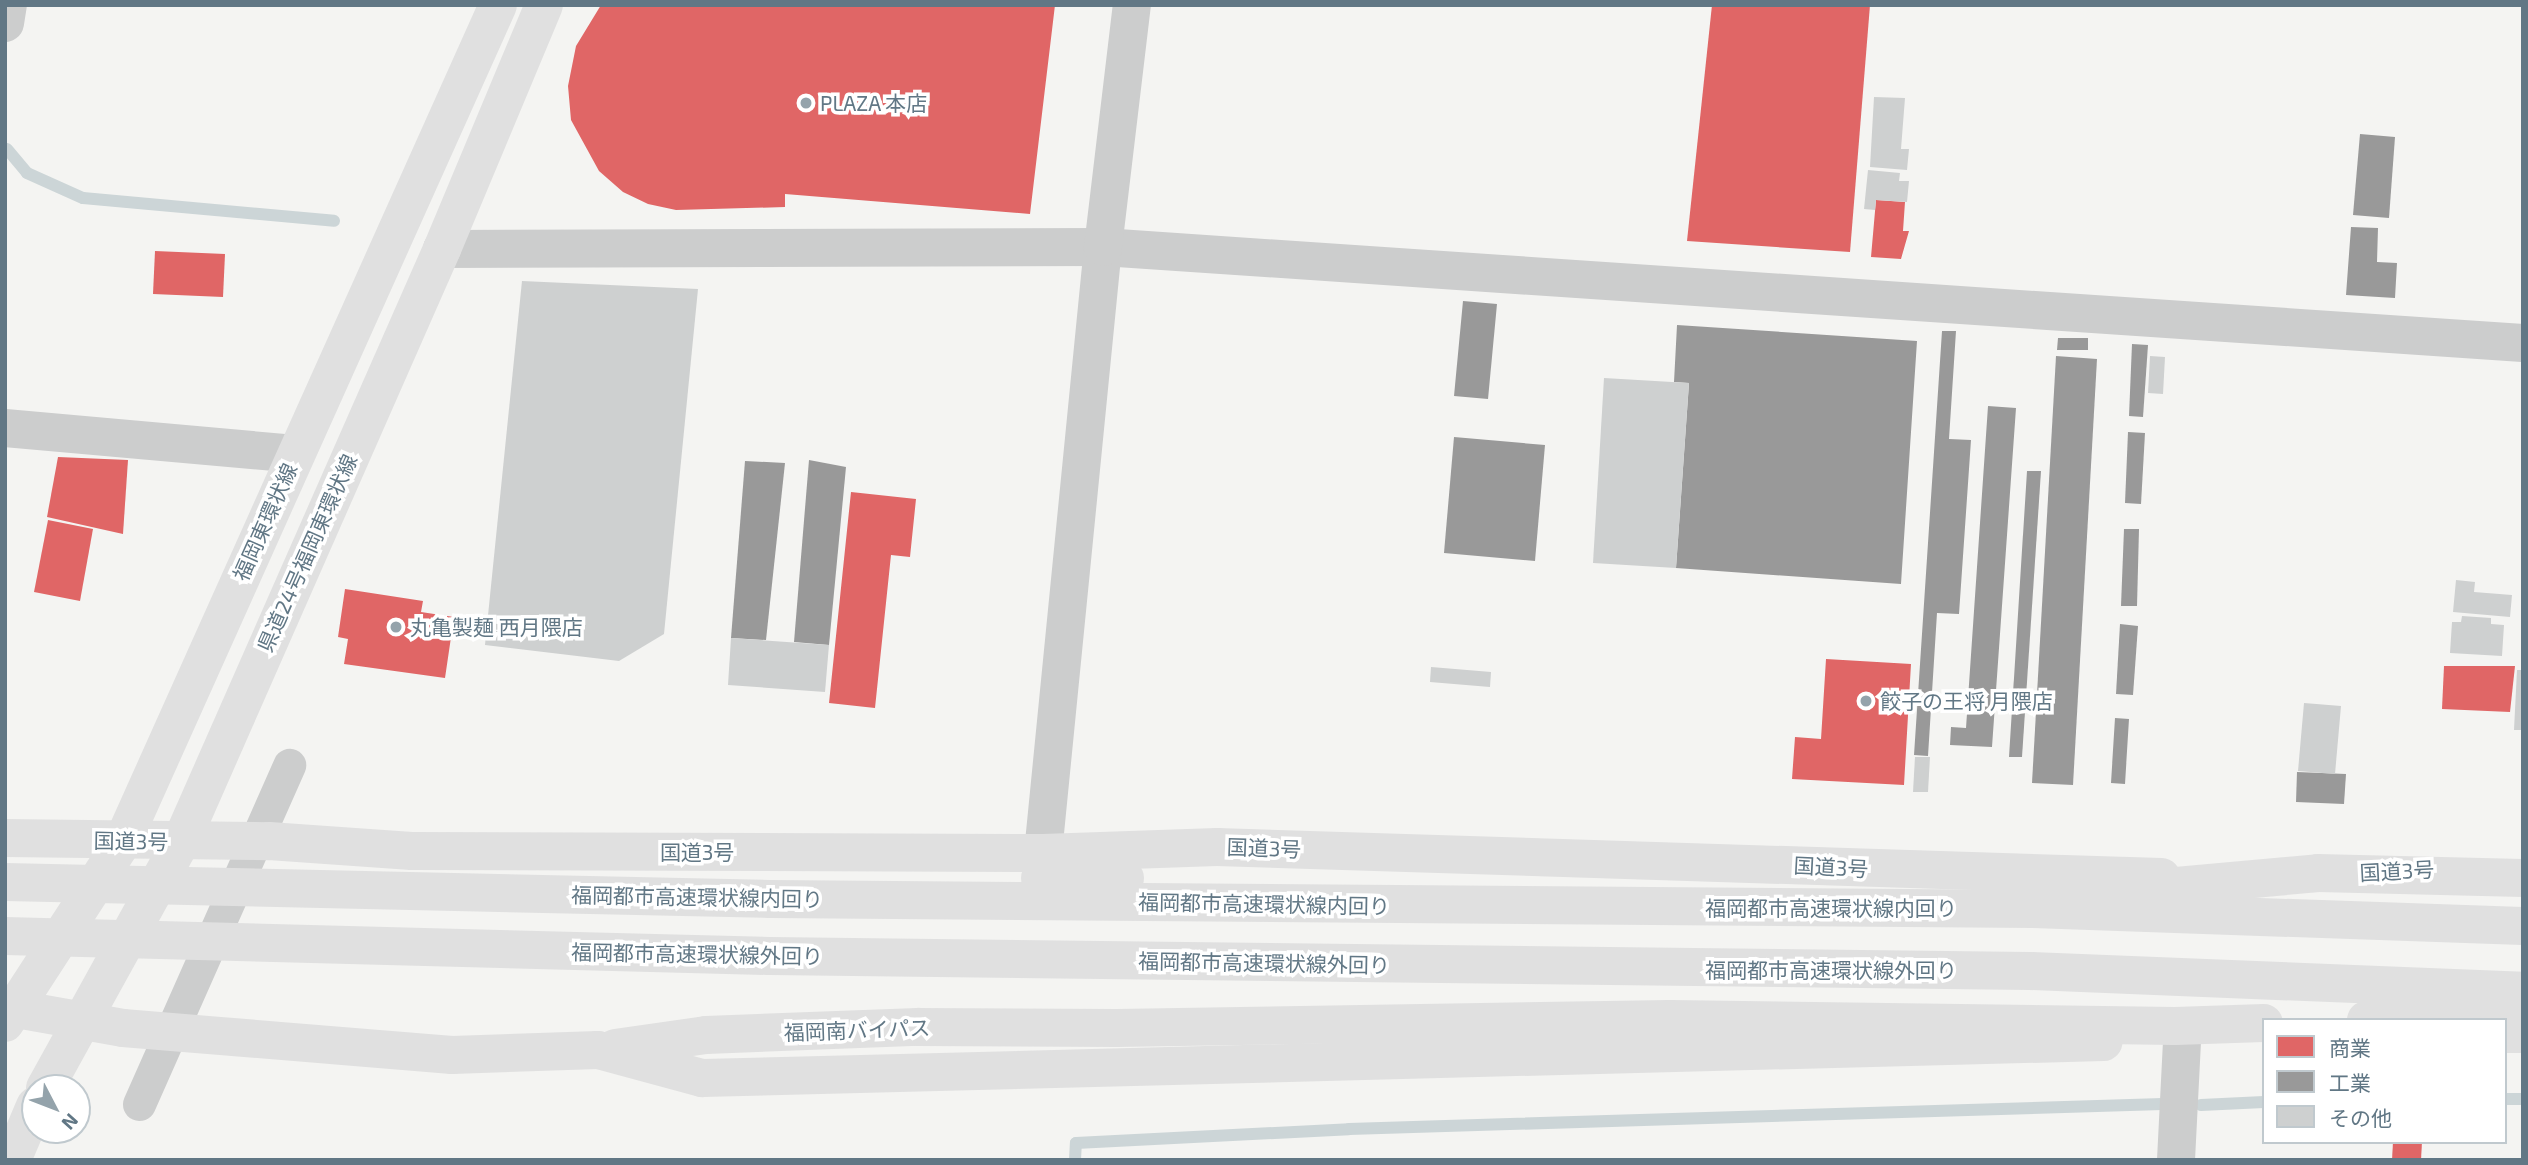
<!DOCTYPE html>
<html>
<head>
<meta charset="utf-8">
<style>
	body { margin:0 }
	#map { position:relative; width:2528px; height:1165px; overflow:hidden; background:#f4f4f2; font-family:"Exo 2","Noto Sans JP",sans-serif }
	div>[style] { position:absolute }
	.shops>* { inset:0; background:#e06666 }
	.industry>* { inset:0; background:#999 }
	.stream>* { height:12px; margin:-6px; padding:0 6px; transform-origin:6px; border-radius:6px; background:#ccd5d7 }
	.building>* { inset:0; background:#ced0d0 }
	.pedestrian>* { height:33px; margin:-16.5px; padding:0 16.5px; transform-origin:16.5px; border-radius:16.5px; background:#cccdcd }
	.minor>* { height:38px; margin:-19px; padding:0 19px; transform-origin:19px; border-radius:19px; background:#cccdcd }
	.primary>* { height:38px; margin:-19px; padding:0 19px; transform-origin:19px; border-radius:19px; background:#e0e0e0 }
	.trunk>* { height:38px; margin:-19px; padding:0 19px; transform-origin:19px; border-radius:19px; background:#e0e0e0 }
	.motorway>* { height:38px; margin:-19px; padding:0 19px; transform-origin:19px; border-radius:19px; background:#e0e0e0 }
	.dots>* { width:19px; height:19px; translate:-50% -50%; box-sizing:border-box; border:4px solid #fff; border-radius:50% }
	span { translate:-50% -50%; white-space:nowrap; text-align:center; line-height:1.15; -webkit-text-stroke:7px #fff; paint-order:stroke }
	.poi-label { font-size:21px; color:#617785 }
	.left { translate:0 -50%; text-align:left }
	.street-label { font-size:21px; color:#617785 }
	.frame { position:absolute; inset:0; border:7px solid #617785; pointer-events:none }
	.legend { position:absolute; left:2262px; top:1018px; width:245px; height:126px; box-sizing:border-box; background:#fff; border:2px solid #c0c9ce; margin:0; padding:9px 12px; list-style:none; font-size:21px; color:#617785 }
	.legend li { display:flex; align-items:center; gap:14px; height:35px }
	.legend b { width:35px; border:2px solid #c0c9ce }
	.north { position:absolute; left:21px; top:1074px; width:70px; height:70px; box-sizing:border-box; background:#fff; border:2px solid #c0c9ce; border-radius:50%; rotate:132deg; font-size:19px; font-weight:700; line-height:28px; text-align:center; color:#617785 }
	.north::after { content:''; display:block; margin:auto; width:24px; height:32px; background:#94a3ab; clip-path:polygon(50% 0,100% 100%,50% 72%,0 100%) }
</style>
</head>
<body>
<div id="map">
	<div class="shops">
		<i style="clip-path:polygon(601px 5px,1055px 5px,1030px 214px,785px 194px,785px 207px,676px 210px,648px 204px,623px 192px,599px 171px,571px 120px,568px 86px,576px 46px)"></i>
		<i style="clip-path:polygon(1712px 5px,1870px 5px,1850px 252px,1687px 241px)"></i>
		<i style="clip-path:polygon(1876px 200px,1905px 202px,1903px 231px,1909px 231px,1901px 259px,1871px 257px)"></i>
		<i style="clip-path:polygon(155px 251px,225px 254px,223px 297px,153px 294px)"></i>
		<i style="clip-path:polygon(58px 457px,128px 460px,123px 534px,47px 517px)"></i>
		<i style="clip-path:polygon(851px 492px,916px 499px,910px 557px,891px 555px,875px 708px,829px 703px)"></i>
		<i style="clip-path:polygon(48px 520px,93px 529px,80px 601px,34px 592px)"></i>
		<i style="clip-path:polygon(345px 589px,423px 601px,421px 612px,454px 617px,445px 678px,344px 664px,348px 639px,338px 637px)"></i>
		<i style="clip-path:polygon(1826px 659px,1911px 664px,1904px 785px,1792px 779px,1795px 737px,1821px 739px)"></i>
		<i style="clip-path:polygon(2444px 666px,2515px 666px,2510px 712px,2442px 709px)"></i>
		<i style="clip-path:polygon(2393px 1142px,2422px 1142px,2421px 1160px,2392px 1160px)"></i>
	</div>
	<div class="industry">
		<i style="clip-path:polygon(2360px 134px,2395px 137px,2389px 218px,2353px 215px)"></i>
		<i style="clip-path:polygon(2351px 227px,2378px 228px,2377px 262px,2397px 263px,2395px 298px,2346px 295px)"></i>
		<i style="clip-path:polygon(1463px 301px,1497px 304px,1488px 399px,1454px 396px)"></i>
		<i style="clip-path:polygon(1677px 325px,1917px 341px,1901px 584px,1676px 568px,1689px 383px,1674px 382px)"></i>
		<i style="clip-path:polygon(1942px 331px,1956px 331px,1949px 439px,1971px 440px,1959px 614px,1937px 613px,1928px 756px,1914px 755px)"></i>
		<i style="clip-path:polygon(2058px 338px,2088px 338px,2088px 350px,2057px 350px)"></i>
		<i style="clip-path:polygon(2132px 344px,2148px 345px,2143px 417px,2129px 416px)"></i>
		<i style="clip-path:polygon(2056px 356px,2097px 359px,2073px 785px,2032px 783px)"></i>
		<i style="clip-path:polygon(1988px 406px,2016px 408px,1992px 747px,1950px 745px,1951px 727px,1966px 728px)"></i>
		<i style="clip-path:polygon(2128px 432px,2145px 433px,2141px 504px,2125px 503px)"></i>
		<i style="clip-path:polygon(1454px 437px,1545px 445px,1535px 561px,1444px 553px)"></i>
		<i style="clip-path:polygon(809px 460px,846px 467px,829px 645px,794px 642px)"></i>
		<i style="clip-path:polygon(745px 461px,785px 463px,766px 640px,731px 638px)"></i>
		<i style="clip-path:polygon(2027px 471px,2041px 471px,2022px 757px,2009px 757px)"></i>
		<i style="clip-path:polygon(2124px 529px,2139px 529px,2137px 606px,2121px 606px)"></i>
		<i style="clip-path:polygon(2120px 624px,2138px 626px,2133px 695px,2116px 694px)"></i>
		<i style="clip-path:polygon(2115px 718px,2129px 719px,2125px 784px,2111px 783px)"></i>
		<i style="clip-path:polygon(2297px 772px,2346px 774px,2344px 804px,2296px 802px)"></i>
	</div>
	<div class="stream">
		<i style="left:7px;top:149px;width:31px;rotate:50deg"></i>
		<i style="left:27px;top:173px;width:61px;rotate:24.1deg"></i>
		<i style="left:83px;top:198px;width:252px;rotate:5.2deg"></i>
		<i style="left:2505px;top:1099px;width:18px"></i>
		<i style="left:2201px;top:1105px;width:63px;rotate:-2.7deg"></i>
		<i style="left:1075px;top:1160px;width:17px;rotate:-87deg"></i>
		<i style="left:1076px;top:1143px;width:273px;rotate:-2.9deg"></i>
		<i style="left:1349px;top:1129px;width:814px;rotate:-1.76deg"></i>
	</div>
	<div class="building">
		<i style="clip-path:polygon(1874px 97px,1905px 98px,1901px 149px,1909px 149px,1907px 170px,1870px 167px)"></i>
		<i style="clip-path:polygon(1868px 170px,1900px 173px,1899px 181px,1909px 181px,1907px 202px,1876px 200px,1875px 210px,1864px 209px)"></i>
		<i style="clip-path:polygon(522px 281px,698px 289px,664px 634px,619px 661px,485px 645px)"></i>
		<i style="clip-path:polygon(2150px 356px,2165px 357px,2163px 394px,2148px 393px)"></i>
		<i style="clip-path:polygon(1604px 378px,1689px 383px,1676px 568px,1593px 563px)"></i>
		<i style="clip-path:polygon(2456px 580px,2475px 582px,2474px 592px,2512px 595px,2510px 617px,2453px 612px)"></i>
		<i style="clip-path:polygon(2462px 616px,2491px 618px,2491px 624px,2504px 625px,2502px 656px,2450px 653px,2452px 622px,2461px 622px)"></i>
		<i style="clip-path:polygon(731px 638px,829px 645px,825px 692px,728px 685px)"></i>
		<i style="clip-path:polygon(1431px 667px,1491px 672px,1490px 687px,1430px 682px)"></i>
		<i style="clip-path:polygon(2517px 670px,2523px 670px,2523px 730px,2514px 730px)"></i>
		<i style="clip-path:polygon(2304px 703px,2341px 706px,2335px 774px,2298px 771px)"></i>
		<i style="clip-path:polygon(1915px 757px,1930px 757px,1928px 792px,1913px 792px)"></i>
	</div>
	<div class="pedestrian">
		<i style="left:139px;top:1104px;width:371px;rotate:-66.1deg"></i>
	</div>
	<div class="minor">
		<i style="left:5px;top:23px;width:18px;rotate:-81deg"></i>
		<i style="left:442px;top:249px;width:661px;rotate:-0.17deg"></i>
		<i style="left:1103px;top:247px;width:1423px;rotate:3.87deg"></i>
		<i style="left:5px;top:428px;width:291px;rotate:5.1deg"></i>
		<i style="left:1043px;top:853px;width:609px;rotate:-84.35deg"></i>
		<i style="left:1103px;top:247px;width:244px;rotate:-83.2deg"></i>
		<i style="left:2176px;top:1160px;width:120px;rotate:-87.1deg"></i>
	</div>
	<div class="primary">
		<i style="left:5px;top:1023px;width:217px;rotate:-57deg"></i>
		<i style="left:123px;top:841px;width:916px;rotate:-65.84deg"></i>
		<i style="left:45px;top:1088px;width:281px;rotate:-61.1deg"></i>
		<i style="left:181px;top:842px;width:648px;rotate:-66.24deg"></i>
		<i style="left:442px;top:249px;width:264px;rotate:-67.3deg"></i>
		<i style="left:12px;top:1160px;width:59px;rotate:-66.9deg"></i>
	</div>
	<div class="trunk">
		<i style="left:5px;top:838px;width:264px;rotate:0.7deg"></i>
		<i style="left:269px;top:841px;width:143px;rotate:4deg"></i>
		<i style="left:412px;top:851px;width:631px;rotate:0.18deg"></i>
		<i style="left:1043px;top:853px;width:174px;rotate:-2deg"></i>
		<i style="left:1217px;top:847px;width:945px;rotate:1.82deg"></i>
		<i style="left:1040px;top:878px;width:85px"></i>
		<i style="left:5px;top:1007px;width:120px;rotate:10.1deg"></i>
		<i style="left:123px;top:1028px;width:330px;rotate:4.7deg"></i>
		<i style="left:452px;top:1055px;width:146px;rotate:-2deg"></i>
		<i style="left:598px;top:1050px;width:108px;rotate:15.1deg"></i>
		<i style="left:702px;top:1078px;width:1402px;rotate:-1.47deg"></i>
		<i style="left:2505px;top:1034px;width:18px"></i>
		<i style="left:615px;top:1048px;width:92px;rotate:-8.1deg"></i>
		<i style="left:706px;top:1035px;width:212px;rotate:-2.2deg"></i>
		<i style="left:918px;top:1027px;width:198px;rotate:0.3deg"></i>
	</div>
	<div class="motorway">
		<i style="left:5px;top:882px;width:765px;rotate:1.27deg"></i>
		<i style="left:770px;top:899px;width:1263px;rotate:0.45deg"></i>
		<i style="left:2033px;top:909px;width:490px;rotate:2deg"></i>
		<i style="left:2121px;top:891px;width:198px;rotate:-5.2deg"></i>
		<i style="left:2318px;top:873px;width:205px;rotate:1.4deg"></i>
		<i style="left:5px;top:936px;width:765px;rotate:1.5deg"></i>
		<i style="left:770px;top:956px;width:1260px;rotate:0.68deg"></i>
		<i style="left:2030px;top:971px;width:493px;rotate:2.3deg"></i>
		<i style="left:2366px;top:1020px;width:137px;rotate:-2.1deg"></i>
		<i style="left:1116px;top:1028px;width:554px;rotate:-0.93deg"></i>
		<i style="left:1670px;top:1019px;width:505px;rotate:0.79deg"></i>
		<i style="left:2175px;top:1026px;width:89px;rotate:-1.9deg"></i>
	</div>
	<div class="dots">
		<i style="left:806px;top:103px;background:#94a3ab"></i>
		<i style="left:396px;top:627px;background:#94a3ab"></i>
		<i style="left:1866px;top:701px;background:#94a3ab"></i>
	</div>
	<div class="poi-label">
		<span class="left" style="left:820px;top:103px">PLAZA 本店</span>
		<span class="left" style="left:410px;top:627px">丸亀製麺 西月隈店</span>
		<span class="left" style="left:1880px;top:701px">餃子の王将 月隈店</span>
	</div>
	<div class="street-label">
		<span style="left:265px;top:522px;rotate:-66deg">福岡東環状線</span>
		<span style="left:307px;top:553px;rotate:-66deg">県道24号福岡東環状線</span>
		<span style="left:131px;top:841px;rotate:1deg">国道3号</span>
		<span style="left:1264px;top:848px;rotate:2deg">国道3号</span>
		<span style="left:697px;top:852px">国道3号</span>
		<span style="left:1831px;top:867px;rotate:3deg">国道3号</span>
		<span style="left:2397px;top:871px;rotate:-3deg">国道3号</span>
		<span style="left:697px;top:897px;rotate:1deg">福岡都市高速環状線内回り</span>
		<span style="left:1264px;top:904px;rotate:1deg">福岡都市高速環状線内回り</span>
		<span style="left:1831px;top:908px">福岡都市高速環状線内回り</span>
		<span style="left:697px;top:954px;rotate:1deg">福岡都市高速環状線外回り</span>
		<span style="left:1264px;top:963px;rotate:1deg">福岡都市高速環状線外回り</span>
		<span style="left:1831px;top:970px">福岡都市高速環状線外回り</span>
		<span style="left:857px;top:1030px;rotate:-2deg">福岡南バイパス</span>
	</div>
	<div class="frame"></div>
	<ul class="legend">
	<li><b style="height:19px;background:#e06666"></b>商業</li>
	<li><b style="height:19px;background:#999"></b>工業</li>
	<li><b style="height:19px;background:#ced0d0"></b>その他</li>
	</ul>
	<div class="north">N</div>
</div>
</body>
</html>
